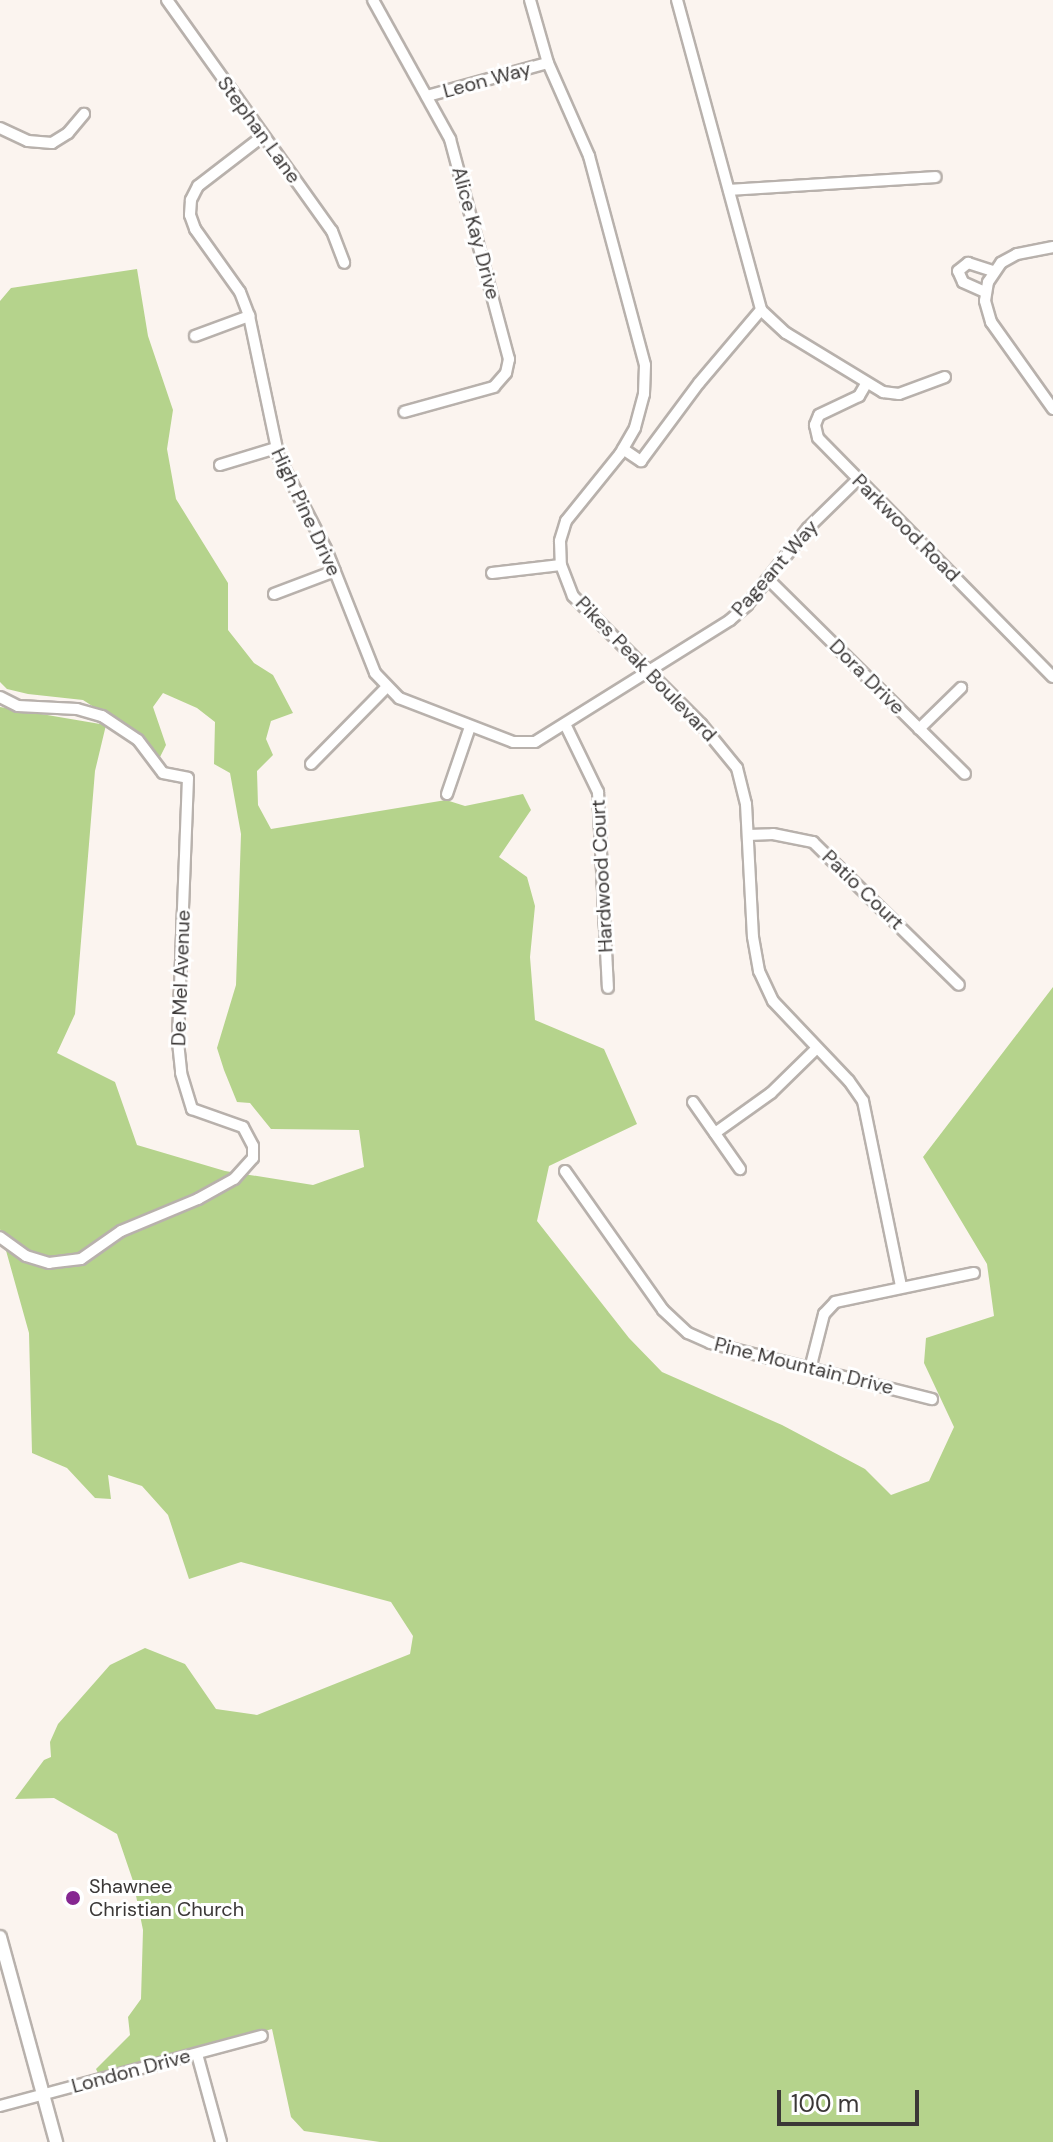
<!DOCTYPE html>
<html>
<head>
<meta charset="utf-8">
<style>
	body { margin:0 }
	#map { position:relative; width:1053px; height:2142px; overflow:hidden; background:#fbf4ef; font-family:"DM Sans",sans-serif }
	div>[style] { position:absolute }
	.forest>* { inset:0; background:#b5d38c }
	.roads { filter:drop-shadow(2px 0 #b8b1ac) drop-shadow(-2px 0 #b8b1ac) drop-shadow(0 2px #b8b1ac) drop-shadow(0 -2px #b8b1ac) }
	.minor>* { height:10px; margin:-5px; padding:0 5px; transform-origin:5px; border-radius:5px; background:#fff }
	.tertiary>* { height:12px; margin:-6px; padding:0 6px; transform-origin:6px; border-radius:6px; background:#fff }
	.dots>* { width:22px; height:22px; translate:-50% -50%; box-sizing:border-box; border:4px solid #fff; border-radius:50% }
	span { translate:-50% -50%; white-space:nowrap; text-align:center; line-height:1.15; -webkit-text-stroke:6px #fff; paint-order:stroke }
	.street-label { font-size:20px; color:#3b3837 }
	.poi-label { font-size:20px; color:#3b3837 }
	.left { translate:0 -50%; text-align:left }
	.scale { position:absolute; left:777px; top:2090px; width:142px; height:36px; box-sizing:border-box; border:4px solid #3b3837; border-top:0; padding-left:10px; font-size:24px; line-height:28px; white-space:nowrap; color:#3b3837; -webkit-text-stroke:6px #fff; paint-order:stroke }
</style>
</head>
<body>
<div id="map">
	<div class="forest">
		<i style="clip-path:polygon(137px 269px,148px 336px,173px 410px,167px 449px,176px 499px,228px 583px,228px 630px,254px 663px,273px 675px,293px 713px,271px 721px,266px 739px,273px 755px,257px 771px,258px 805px,271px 829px,446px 800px,465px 806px,523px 794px,531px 810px,499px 857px,527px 877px,535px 906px,530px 957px,535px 1020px,604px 1049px,637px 1124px,549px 1166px,537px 1221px,629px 1338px,662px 1372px,782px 1425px,865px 1469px,891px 1495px,929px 1481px,954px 1427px,924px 1363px,926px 1338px,994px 1316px,987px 1264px,923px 1157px,1053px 987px,1053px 2142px,380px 2142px,304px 2131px,291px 2117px,272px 2029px,99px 2075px,96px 2069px,130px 2035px,128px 2017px,141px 1999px,143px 1930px,133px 1881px,117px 1834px,54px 1798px,15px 1799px,44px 1760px,51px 1757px,50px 1742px,58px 1724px,110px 1665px,145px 1648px,185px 1664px,216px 1709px,257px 1715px,410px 1654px,413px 1636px,391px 1602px,241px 1562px,189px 1579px,168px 1515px,142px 1486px,108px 1475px,111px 1499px,95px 1498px,67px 1468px,32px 1453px,29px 1333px,0 1229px,0 707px,106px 725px,95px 771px,75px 1014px,57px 1053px,115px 1082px,137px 1145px,225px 1171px,313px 1185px,364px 1167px,359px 1130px,271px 1129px,250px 1103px,237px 1102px,224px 1070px,217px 1048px,236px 985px,241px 834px,230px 773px,214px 764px,215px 722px,197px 708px,163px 693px,153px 707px,166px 745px,159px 759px,137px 735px,83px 700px,28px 694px,7px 689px,0 682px,0 301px,11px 288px)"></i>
	</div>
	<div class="roads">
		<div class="minor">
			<i style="left:167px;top:0;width:284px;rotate:54.5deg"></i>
			<i style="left:332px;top:231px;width:34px;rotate:69deg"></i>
			<i style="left:373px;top:0;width:159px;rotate:61deg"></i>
			<i style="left:450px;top:139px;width:228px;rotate:75deg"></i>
			<i style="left:509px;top:359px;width:14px;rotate:102deg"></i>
			<i style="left:506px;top:373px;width:18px;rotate:131deg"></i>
			<i style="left:494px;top:387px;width:93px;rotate:164.5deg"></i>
			<i style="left:530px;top:0;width:66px;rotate:74.1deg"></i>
			<i style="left:548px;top:63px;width:102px;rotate:66.2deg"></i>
			<i style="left:589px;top:156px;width:216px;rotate:75deg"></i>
			<i style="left:645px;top:365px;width:29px;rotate:92deg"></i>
			<i style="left:644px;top:394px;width:35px;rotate:105deg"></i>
			<i style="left:635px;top:428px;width:30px;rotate:120deg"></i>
			<i style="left:620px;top:454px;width:86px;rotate:128.9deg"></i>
			<i style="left:566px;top:521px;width:21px;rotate:107deg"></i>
			<i style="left:560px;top:541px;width:24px;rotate:88deg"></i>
			<i style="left:561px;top:565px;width:33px;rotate:69deg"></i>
			<i style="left:573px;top:596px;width:181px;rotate:45deg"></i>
			<i style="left:701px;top:724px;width:57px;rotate:50.7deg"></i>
			<i style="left:737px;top:768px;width:37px;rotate:76deg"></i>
			<i style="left:746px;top:804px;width:133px;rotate:87deg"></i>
			<i style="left:753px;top:937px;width:35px;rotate:80deg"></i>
			<i style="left:759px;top:971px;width:33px;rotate:65deg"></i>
			<i style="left:773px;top:1001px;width:110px;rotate:46.5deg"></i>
			<i style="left:849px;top:1081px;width:24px;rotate:55deg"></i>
			<i style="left:863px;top:1101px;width:189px;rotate:78.4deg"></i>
			<i style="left:677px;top:0;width:321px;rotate:74.8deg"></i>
			<i style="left:761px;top:310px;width:34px;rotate:43deg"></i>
			<i style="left:786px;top:333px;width:114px;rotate:31.3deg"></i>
			<i style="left:883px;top:392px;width:16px;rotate:7deg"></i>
			<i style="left:899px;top:394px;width:49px;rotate:-20.3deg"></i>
			<i style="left:427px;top:96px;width:125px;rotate:-15.3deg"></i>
			<i style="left:0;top:128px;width:31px;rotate:25deg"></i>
			<i style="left:28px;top:141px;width:24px;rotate:5deg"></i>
			<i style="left:52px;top:143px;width:19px;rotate:-32deg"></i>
			<i style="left:68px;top:133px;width:25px;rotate:-50deg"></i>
			<i style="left:263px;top:136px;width:82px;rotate:142.4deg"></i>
			<i style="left:198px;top:186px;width:16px;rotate:117deg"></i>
			<i style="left:191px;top:200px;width:15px;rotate:94deg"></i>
			<i style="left:190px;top:215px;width:15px;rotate:70deg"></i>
			<i style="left:195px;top:229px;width:77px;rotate:54.5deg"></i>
			<i style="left:240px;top:292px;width:26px;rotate:69deg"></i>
			<i style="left:249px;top:316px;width:145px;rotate:78.1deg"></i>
			<i style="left:279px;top:458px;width:102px;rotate:62.7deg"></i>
			<i style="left:326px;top:549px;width:133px;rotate:68.4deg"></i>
			<i style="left:375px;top:673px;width:35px;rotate:46deg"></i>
			<i style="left:399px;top:698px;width:122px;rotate:21.1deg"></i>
			<i style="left:513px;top:742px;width:22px"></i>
			<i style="left:535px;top:742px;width:230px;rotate:-32deg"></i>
			<i style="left:730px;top:620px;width:23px;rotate:-41deg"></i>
			<i style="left:747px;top:605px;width:98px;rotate:-51.6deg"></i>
			<i style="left:808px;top:528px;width:69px;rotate:-44.4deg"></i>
			<i style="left:729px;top:190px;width:207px;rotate:-3.6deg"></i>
			<i style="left:1053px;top:247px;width:37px;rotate:169deg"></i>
			<i style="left:1017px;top:254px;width:18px;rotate:151deg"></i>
			<i style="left:1001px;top:263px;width:23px;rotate:124deg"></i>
			<i style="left:988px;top:282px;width:19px;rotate:99deg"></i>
			<i style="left:985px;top:301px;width:22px;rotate:74deg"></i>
			<i style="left:991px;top:322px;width:107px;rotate:54.5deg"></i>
			<i style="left:985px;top:292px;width:24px;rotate:-156deg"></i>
			<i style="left:963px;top:282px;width:12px;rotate:-114deg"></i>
			<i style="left:958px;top:271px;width:13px;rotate:-39deg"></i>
			<i style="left:968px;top:263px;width:26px;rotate:18deg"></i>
			<i style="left:195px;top:336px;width:58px;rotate:-20.3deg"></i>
			<i style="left:866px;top:384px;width:14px;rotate:120deg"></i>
			<i style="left:859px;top:396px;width:44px;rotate:154.6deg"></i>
			<i style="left:819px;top:415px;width:11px;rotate:112deg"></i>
			<i style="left:815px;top:425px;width:13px;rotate:77deg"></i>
			<i style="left:818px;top:438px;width:335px;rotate:45.5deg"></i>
			<i style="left:623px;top:449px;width:22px;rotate:34deg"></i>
			<i style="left:641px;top:461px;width:97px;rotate:-53.4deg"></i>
			<i style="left:699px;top:383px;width:96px;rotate:-49.7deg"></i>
			<i style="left:220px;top:465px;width:59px;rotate:-16.9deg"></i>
			<i style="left:492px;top:573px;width:69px;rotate:-6.6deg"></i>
			<i style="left:768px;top:579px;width:277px;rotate:44.7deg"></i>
			<i style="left:274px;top:594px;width:65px;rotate:-20.7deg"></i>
			<i style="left:0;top:697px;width:20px;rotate:27deg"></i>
			<i style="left:18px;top:706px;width:59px;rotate:2.9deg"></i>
			<i style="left:77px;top:709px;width:26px;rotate:16deg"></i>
			<i style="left:102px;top:716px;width:43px;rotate:33.7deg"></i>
			<i style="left:138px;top:740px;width:41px;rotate:52.9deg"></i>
			<i style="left:163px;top:773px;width:25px;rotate:11deg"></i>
			<i style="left:188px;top:778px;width:264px;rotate:92.2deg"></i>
			<i style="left:178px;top:1042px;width:31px;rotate:84deg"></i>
			<i style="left:181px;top:1073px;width:38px;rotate:73deg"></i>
			<i style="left:192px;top:1109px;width:54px;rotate:19.4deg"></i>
			<i style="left:243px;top:1127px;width:21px;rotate:62deg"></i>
			<i style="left:253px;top:1146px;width:12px;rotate:90deg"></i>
			<i style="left:253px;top:1158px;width:28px;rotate:132deg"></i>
			<i style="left:234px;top:1179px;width:41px;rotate:150.9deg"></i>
			<i style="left:198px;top:1199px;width:83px;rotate:157.4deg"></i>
			<i style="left:121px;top:1231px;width:49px;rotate:145deg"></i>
			<i style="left:81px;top:1259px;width:32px;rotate:173deg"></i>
			<i style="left:49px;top:1263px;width:24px;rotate:-163deg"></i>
			<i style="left:26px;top:1256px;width:32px;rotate:-144deg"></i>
			<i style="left:565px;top:724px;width:76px;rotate:64.1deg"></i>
			<i style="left:598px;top:792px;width:196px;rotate:87.1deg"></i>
			<i style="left:919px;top:729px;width:59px;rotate:-44.3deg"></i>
			<i style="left:311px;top:764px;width:108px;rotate:-45.4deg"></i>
			<i style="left:447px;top:794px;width:71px;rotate:-71.1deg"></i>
			<i style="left:748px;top:835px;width:25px;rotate:-2deg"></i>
			<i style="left:773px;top:834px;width:41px;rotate:11.3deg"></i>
			<i style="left:813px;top:842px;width:204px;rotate:44.4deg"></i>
			<i style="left:693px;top:1102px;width:82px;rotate:55deg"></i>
			<i style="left:715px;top:1133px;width:69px;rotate:-35.5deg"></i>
			<i style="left:771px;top:1093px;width:64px;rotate:-44.4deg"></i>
			<i style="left:565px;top:1171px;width:170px;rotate:54.8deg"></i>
			<i style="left:663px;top:1310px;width:34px;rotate:43deg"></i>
			<i style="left:688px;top:1333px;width:24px;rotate:24deg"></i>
			<i style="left:710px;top:1343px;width:229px;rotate:14.2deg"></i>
			<i style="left:810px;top:1369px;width:57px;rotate:-75.7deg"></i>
			<i style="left:824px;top:1314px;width:16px;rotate:-47deg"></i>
			<i style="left:835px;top:1302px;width:142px;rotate:-11.8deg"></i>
			<i style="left:197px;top:2054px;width:91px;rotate:74.7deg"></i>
			<i style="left:0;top:2106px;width:271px;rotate:-15deg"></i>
		</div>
		<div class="tertiary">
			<i style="left:0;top:1937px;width:213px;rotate:74.7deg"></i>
		</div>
	</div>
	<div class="dots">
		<i style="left:73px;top:1898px;background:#862791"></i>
	</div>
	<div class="street-label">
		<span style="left:487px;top:80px;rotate:-15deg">Leon Way</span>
		<span style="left:259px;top:130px;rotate:54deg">Stephan Lane</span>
		<span style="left:476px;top:233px;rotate:75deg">Alice Kay Drive</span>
		<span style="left:306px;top:512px;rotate:65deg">High Pine Drive</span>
		<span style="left:906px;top:528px;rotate:45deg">Parkwood Road</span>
		<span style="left:775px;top:568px;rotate:-49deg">Pageant Way</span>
		<span style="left:646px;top:669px;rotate:46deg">Pikes Peak Boulevard</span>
		<span style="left:867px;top:677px;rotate:45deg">Dora Drive</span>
		<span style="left:602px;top:876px;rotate:-93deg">Hardwood Court</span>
		<span style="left:863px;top:890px;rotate:44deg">Patio Court</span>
		<span style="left:181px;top:978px;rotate:-88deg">De Mel Avenue</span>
		<span style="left:804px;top:1366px;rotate:14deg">Pine Mountain Drive</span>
		<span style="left:131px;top:2071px;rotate:-15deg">London Drive</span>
	</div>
	<div class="poi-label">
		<span class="left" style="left:89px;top:1898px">Shawnee<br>Christian Church</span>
	</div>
	<div class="scale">100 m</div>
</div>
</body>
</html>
